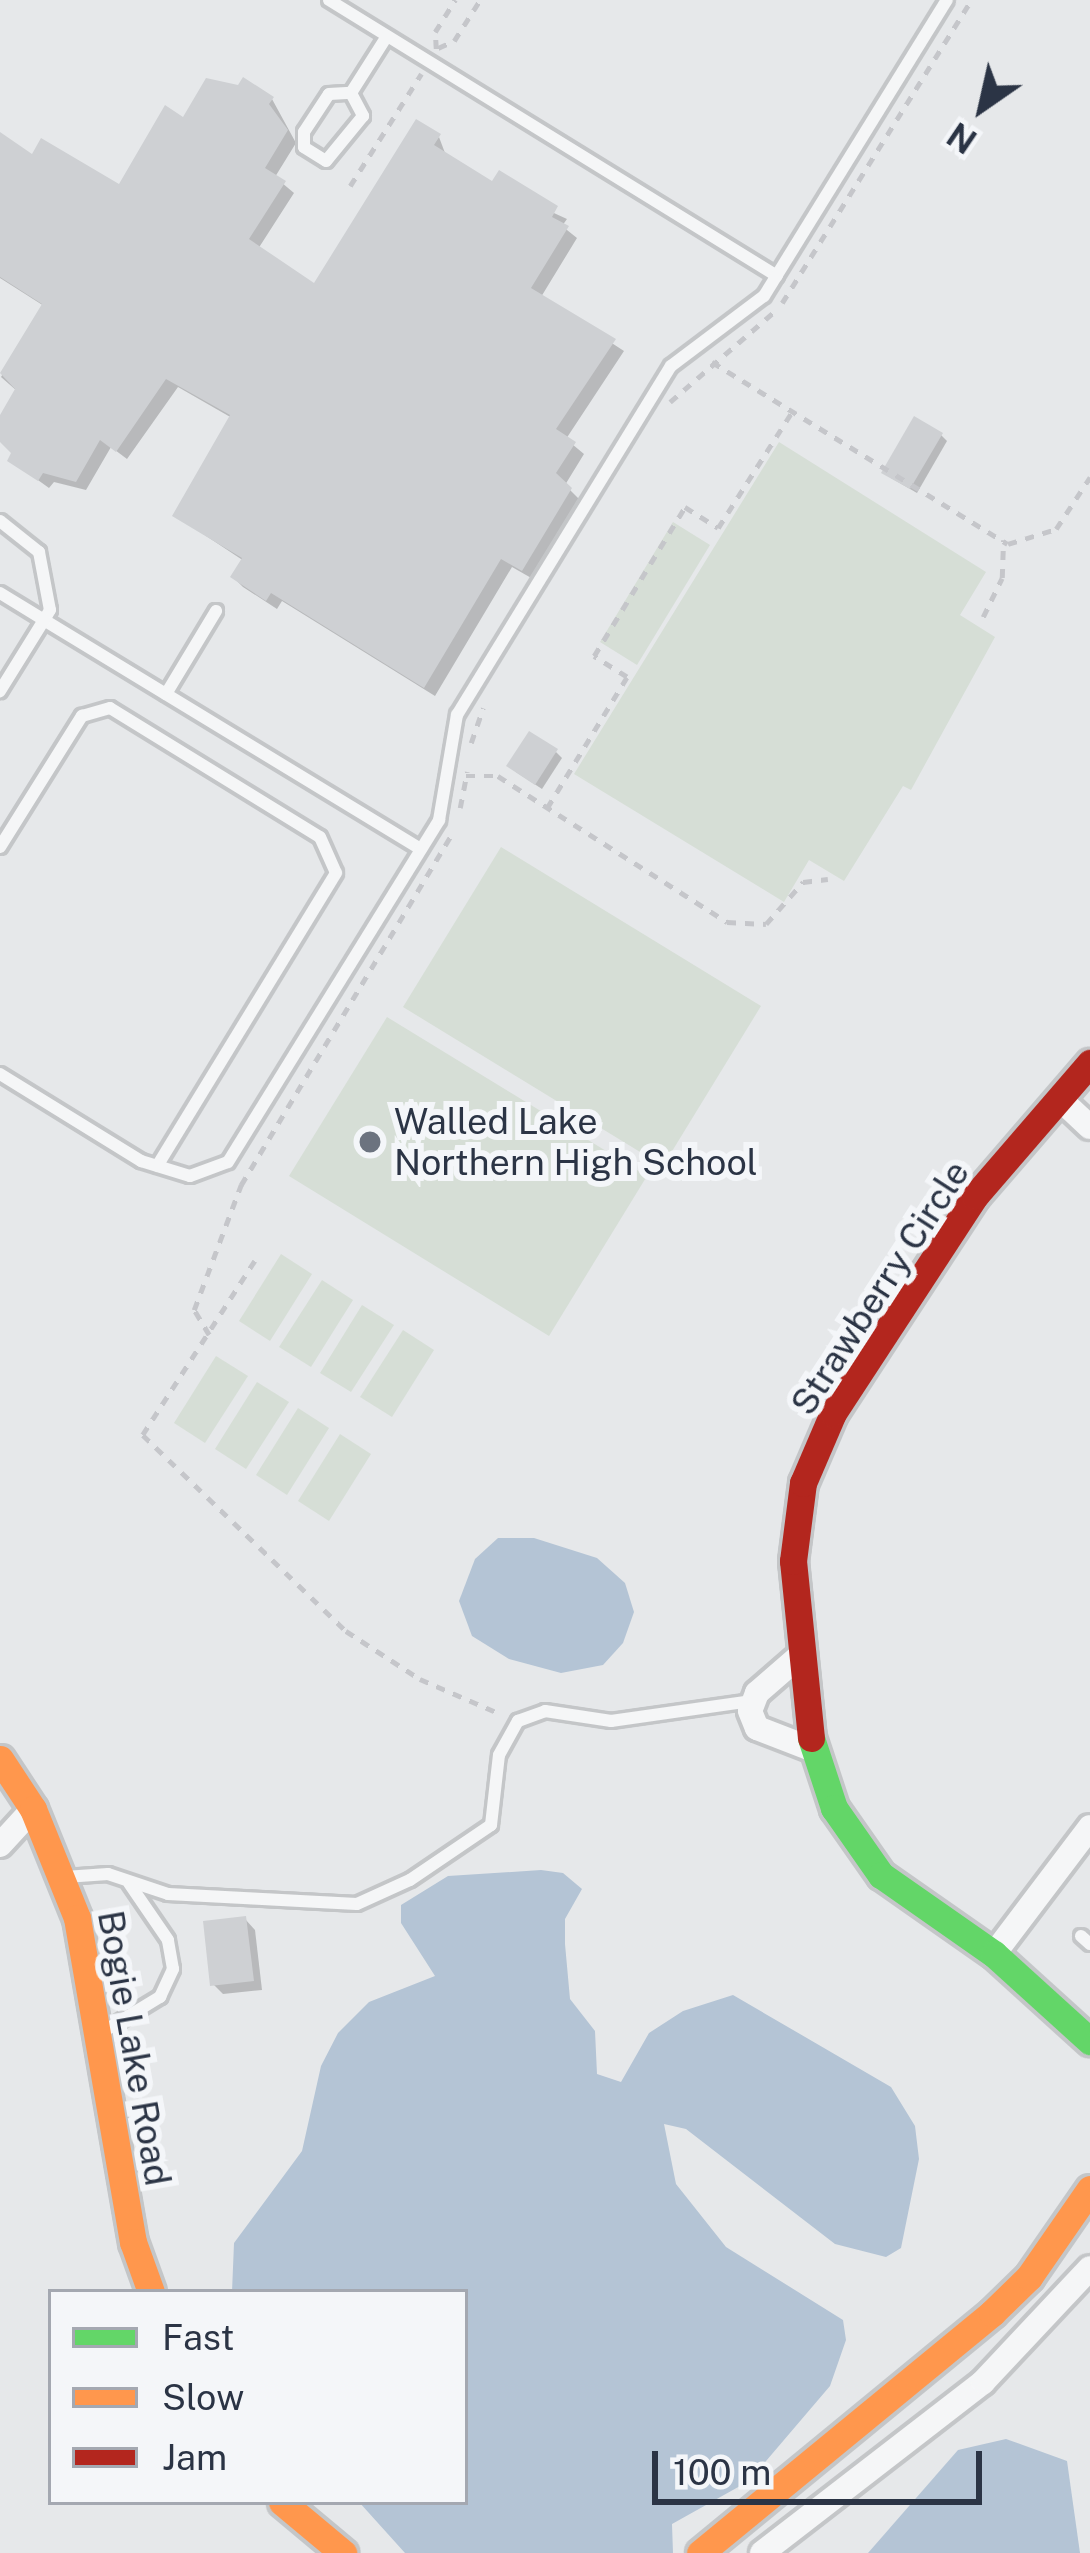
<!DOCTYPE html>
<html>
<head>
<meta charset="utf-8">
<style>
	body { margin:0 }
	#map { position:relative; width:1090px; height:2553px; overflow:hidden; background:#e6e8ea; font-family:"Public Sans",sans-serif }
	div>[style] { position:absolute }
	.green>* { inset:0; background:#d6ded6 }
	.water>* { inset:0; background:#b4c4d5 }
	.shadow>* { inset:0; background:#0003 }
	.building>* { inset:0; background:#ced0d3 }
	.path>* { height:4.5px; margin-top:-2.25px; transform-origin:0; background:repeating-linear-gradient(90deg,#c5c6ca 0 9px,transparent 0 18px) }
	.roads { filter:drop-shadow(3px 0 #c4c6c8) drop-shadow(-3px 0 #c4c6c8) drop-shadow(0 3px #c4c6c8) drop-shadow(0 -3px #c4c6c8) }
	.lane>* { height:12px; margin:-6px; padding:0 6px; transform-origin:6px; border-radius:6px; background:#f5f6f7 }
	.street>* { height:24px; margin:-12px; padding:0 12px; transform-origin:12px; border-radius:12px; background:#f5f6f7 }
	.fast>* { height:27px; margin:-13.5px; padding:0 13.5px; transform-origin:13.5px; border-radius:13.5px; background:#63d668 }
	.slow>* { height:27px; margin:-13.5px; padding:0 13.5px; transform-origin:13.5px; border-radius:13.5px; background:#ff974d }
	.jam>* { height:27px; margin:-13.5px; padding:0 13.5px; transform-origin:13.5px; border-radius:13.5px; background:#b3261e }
	.dots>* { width:33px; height:33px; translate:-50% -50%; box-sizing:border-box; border:6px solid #f4f6f9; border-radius:50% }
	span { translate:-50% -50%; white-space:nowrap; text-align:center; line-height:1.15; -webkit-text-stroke:12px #f4f6f9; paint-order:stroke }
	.poi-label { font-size:36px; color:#2b3445 }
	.left { translate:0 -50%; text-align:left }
	.street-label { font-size:36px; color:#2b3445 }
	.legend { position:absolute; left:48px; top:2289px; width:420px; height:216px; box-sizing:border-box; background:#f4f6f9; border:3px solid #a4a8b1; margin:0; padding:15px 21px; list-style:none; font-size:36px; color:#2b3445 }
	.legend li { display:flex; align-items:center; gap:24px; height:60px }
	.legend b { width:60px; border:3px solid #a4a8b1 }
	.north { position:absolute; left:922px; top:48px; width:120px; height:120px; -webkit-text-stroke:9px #f4f6f9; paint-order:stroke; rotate:214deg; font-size:33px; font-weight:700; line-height:48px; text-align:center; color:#2b3445 }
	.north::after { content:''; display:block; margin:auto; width:42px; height:54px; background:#2b3445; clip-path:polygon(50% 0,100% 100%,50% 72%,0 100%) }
	.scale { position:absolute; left:652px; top:2451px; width:330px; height:54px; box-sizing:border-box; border:6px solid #2b3445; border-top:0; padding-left:15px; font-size:36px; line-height:42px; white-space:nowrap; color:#2b3445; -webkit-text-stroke:9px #f4f6f9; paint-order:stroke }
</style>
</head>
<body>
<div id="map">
	<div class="green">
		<i style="clip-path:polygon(779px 442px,986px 572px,960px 615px,995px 637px,911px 790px,903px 786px,844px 881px,809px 860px,784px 902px,574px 774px)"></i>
		<i style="clip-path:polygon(673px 522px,710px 545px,637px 665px,600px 642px)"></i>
		<i style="clip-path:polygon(501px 847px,761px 1006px,663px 1166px,403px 1007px)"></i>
		<i style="clip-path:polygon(387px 1017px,647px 1176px,549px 1336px,289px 1176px)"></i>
		<i style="clip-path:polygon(281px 1254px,312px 1274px,270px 1341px,239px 1321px)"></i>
		<i style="clip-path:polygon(322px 1280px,353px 1300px,311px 1367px,279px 1347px)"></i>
		<i style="clip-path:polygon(362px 1305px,394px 1325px,351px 1392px,320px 1373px)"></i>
		<i style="clip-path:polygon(403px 1330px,434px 1350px,392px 1417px,360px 1397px)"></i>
		<i style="clip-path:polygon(216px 1356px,248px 1376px,205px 1443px,174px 1423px)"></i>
		<i style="clip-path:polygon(257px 1382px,289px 1402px,246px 1469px,215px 1449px)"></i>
		<i style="clip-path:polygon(298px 1408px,329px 1428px,287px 1495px,256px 1475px)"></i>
		<i style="clip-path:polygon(340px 1434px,371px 1454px,329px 1521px,298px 1501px)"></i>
	</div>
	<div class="water">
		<i style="clip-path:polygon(498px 1538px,534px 1538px,597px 1558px,625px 1583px,634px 1612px,623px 1643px,603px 1665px,561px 1673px,509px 1659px,472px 1636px,459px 1601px,475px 1559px)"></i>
		<i style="clip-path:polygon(541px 1870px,563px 1873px,582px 1889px,565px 1919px,565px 1944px,570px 1999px,595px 2031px,597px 2074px,621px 2082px,649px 2033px,683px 2011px,733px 1995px,891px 2087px,915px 2126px,919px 2159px,901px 2248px,886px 2257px,835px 2244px,686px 2129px,664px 2124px,676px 2184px,726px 2247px,843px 2320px,846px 2340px,830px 2386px,749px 2481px,672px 2524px,673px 2553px,405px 2553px,359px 2502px,465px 2502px,465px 2292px,232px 2292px,234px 2243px,302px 2151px,321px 2066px,338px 2033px,369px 2002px,435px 1976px,401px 1923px,401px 1905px,448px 1876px)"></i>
		<i style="clip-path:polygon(1006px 2439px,1067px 2461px,1080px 2553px,868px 2553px,958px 2450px)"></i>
	</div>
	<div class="shadow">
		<i style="clip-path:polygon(272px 99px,296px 143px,275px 177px,294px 193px,258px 249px,314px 287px,439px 137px,445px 153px,493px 185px,567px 219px,562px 226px,577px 238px,541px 297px,624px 351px,566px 439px,584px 454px,565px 485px,581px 501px,533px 579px,512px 567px,435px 696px,282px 601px,277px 609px,243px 587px,233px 577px,244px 561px,176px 516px,232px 418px,178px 387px,127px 459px,111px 447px,86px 490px,54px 482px,49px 488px,10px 460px,15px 453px,0 437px,17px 391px,1px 377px,44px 306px,0 278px,0 136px,33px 158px,120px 188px,184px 121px)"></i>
		<i style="clip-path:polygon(941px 435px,947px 441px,917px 493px,891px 478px)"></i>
		<i style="clip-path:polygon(556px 752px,562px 758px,542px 789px,516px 772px)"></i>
		<i style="clip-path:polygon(245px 1919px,255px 1930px,262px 1990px,223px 1994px,213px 1984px)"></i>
	</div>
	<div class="building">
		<i style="clip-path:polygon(243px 77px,274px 97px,269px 104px,288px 130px,265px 168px,286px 181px,249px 239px,314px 283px,416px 119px,441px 134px,434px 145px,492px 181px,499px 170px,558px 206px,552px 217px,569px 226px,531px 288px,616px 339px,556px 429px,576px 442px,556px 473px,572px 488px,522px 571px,501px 559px,424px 688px,271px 593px,266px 601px,230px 577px,242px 558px,172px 516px,230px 415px,166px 379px,116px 452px,100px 440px,76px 482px,43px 473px,38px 481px,7px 461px,11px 453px,0 442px,0 415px,15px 389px,0 373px,42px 304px,0 277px,0 132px,32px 154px,41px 138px,119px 184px,165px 105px,183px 117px,206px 78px,238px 85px)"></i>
		<i style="clip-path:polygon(914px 416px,943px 433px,910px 489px,881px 473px)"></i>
		<i style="clip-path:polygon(529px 731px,558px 749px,535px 785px,506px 766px)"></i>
		<i style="clip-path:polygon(246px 1916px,254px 1981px,210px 1986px,203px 1921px)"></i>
	</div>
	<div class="path">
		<i style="left:438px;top:48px;width:17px;rotate:-24deg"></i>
		<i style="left:454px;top:41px;width:49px;rotate:-57.6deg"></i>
		<i style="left:436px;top:49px;width:17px;rotate:-93deg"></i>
		<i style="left:435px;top:32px;width:38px;rotate:-58deg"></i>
		<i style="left:350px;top:186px;width:133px;rotate:-57.6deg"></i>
		<i style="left:782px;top:303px;width:357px;rotate:-58deg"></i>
		<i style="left:712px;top:362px;width:347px;rotate:31.6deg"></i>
		<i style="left:1008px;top:544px;width:50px;rotate:-17.4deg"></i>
		<i style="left:1056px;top:529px;width:62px;rotate:-56.8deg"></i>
		<i style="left:670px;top:402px;width:139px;rotate:-40.9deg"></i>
		<i style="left:983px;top:617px;width:43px;rotate:-64deg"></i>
		<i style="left:1002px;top:578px;width:38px;rotate:-88deg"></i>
		<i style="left:471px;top:743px;width:37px;rotate:-71deg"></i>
		<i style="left:466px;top:776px;width:32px"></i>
		<i style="left:498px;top:776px;width:272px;rotate:32.5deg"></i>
		<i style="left:727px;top:922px;width:39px;rotate:3deg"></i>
		<i style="left:766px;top:924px;width:56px;rotate:-48.6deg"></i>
		<i style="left:803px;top:882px;width:25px;rotate:-7deg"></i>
		<i style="left:460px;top:808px;width:37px;rotate:-79deg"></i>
		<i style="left:547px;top:808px;width:153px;rotate:-58.6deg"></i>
		<i style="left:627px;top:677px;width:39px;rotate:-148deg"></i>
		<i style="left:594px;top:656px;width:175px;rotate:-58.6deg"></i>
		<i style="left:685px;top:507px;width:39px;rotate:32deg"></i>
		<i style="left:718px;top:528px;width:138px;rotate:-57.5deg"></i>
		<i style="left:255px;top:1261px;width:207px;rotate:122.8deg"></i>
		<i style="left:143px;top:1435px;width:282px;rotate:44deg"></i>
		<i style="left:346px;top:1631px;width:88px;rotate:33deg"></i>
		<i style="left:420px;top:1679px;width:88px;rotate:23.4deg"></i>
		<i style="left:209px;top:1335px;width:29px;rotate:-121deg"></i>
		<i style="left:194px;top:1310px;width:134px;rotate:-69.4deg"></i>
		<i style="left:241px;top:1185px;width:407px;rotate:-59deg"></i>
	</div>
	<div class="roads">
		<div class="lane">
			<i style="left:329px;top:0;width:526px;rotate:31.64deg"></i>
			<i style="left:351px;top:93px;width:26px;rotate:62deg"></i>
			<i style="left:363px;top:116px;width:58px;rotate:129.4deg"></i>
			<i style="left:326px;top:161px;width:26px;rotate:-148deg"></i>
			<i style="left:304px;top:147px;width:15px;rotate:-90deg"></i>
			<i style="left:304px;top:132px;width:45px;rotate:-56.7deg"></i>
			<i style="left:329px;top:94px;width:22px;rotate:-3deg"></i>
			<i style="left:351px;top:93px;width:67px;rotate:-57.7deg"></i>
			<i style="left:0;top:521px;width:50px;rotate:38.5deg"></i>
			<i style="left:39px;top:552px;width:59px;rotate:79.3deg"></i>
			<i style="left:50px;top:610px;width:12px;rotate:121deg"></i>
			<i style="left:44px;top:620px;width:441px;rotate:31.3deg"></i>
			<i style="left:0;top:593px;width:52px;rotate:31.5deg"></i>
			<i style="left:44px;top:620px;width:84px;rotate:121.8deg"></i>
			<i style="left:166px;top:694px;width:97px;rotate:-58.9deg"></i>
			<i style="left:0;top:847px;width:155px;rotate:-58deg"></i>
			<i style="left:82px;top:716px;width:29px;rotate:-16deg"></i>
			<i style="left:110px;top:708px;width:246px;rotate:31.6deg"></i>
			<i style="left:320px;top:837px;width:39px;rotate:66deg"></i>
			<i style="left:336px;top:873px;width:343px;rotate:121.4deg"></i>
			<i style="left:0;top:1074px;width:166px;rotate:31.7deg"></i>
			<i style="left:141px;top:1161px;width:51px;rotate:17deg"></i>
			<i style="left:190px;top:1176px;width:40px;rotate:-20.2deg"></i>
			<i style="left:228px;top:1162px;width:402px;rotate:-58.3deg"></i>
			<i style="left:439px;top:820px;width:107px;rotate:-80.3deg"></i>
			<i style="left:457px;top:715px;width:409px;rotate:-58.5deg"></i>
			<i style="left:671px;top:366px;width:116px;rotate:-37deg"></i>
			<i style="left:764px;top:296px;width:348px;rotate:-58.3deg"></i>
			<i style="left:65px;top:1877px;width:43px;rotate:-4deg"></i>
			<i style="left:108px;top:1874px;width:63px;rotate:18.4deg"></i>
			<i style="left:168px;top:1894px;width:189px;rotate:3deg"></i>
			<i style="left:357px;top:1904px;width:58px;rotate:-24.4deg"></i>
			<i style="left:410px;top:1880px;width:98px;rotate:-34.2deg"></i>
			<i style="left:491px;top:1825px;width:70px;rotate:-83.5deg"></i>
			<i style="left:499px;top:1755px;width:39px;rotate:-61deg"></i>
			<i style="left:518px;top:1721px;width:29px;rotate:-20deg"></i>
			<i style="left:545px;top:1711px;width:67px;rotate:8.6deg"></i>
			<i style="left:611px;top:1721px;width:141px;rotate:-8.1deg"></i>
			<i style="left:1081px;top:1936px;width:12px;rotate:42deg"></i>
			<i style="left:104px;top:2031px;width:66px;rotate:-31.3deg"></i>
			<i style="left:160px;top:1997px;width:31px;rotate:-65deg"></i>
			<i style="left:173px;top:1969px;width:29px;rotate:-100deg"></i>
			<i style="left:168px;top:1940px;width:69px;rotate:-124.4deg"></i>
		</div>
		<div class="street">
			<i style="left:1062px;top:1101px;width:38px;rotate:43deg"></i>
			<i style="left:803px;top:1653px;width:61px;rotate:139deg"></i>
			<i style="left:757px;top:1693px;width:19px;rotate:111deg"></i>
			<i style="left:750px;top:1711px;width:18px;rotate:68deg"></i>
			<i style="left:757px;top:1728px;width:61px;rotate:21.1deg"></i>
			<i style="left:0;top:1845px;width:49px;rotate:-47.5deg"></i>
			<i style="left:994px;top:1954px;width:159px;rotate:-52.9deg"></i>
			<i style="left:762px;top:2553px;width:279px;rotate:-37.7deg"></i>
			<i style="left:983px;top:2382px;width:156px;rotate:-46.8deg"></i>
		</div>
		<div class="fast">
			<i style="left:811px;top:1738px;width:74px;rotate:71.8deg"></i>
			<i style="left:834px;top:1808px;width:82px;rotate:55deg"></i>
			<i style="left:881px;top:1875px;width:138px;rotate:35deg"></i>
			<i style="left:994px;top:1954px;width:130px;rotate:42.2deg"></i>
		</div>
		<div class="slow">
			<i style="left:0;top:1759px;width:60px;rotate:56.6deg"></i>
			<i style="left:33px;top:1809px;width:118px;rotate:68deg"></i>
			<i style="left:77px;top:1918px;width:329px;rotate:80.2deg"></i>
			<i style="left:133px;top:2242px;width:53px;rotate:70.2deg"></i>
			<i style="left:282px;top:2502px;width:80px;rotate:39.9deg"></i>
			<i style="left:700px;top:2553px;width:378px;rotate:-39.4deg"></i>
			<i style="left:992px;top:2313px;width:52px;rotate:-44.2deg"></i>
			<i style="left:1029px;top:2277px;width:107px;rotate:-55.3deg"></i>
		</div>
		<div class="jam">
			<i style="left:811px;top:1738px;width:178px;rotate:-95.8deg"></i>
			<i style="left:793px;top:1561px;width:79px;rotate:-82.7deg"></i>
			<i style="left:803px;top:1483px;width:76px;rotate:-66.8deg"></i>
			<i style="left:833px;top:1413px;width:259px;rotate:-56.8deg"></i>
			<i style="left:975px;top:1196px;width:176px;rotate:-49.2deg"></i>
		</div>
	</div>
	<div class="dots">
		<i style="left:370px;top:1142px;background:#6c737f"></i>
	</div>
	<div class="poi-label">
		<span class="left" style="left:394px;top:1142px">Walled Lake<br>Northern High School</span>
	</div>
	<div class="street-label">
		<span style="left:880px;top:1288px;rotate:-57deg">Strawberry Circle</span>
		<span style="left:134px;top:2048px;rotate:80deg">Bogie Lake Road</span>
	</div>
	<ul class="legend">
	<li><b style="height:15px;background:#63d668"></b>Fast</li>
	<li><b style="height:15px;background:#ff974d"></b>Slow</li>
	<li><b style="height:15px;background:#b3261e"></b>Jam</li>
	</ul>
	<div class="north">N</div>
	<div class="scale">100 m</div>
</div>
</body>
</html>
